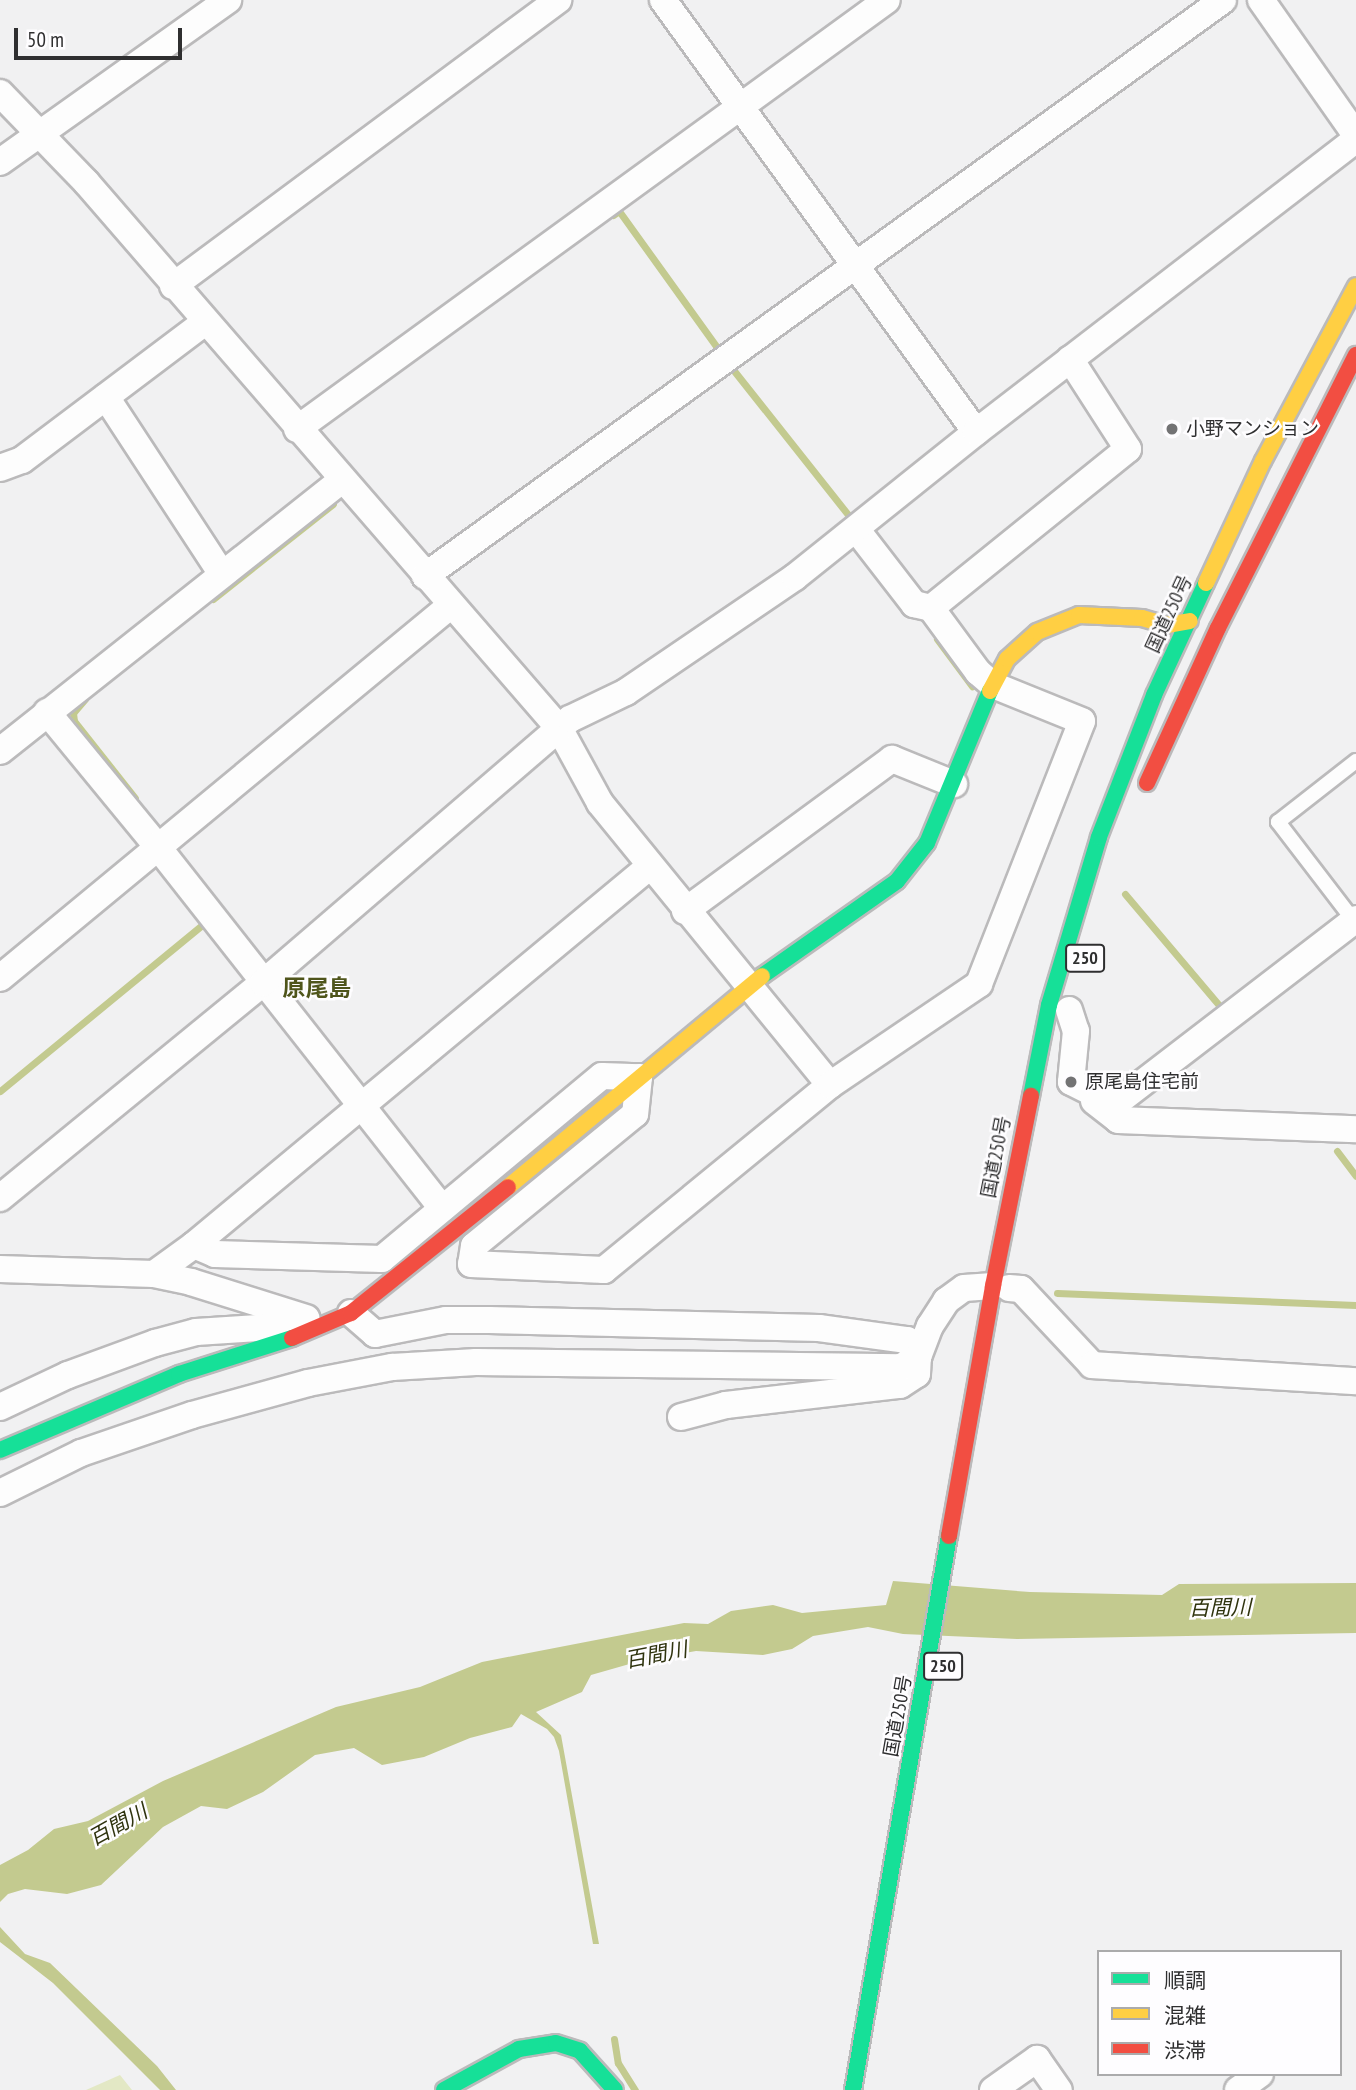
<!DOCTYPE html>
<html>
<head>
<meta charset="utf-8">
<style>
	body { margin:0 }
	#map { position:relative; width:1356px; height:2090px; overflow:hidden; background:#f1f1f2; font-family:"PT Sans Narrow","Noto Sans JP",sans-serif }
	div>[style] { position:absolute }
	.green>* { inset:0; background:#e3e8c5 }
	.water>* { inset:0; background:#c3ca8f }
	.stream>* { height:7px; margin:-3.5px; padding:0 3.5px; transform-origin:3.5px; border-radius:3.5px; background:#c3ca8f }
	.roads { filter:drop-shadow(2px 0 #bbbabb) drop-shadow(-2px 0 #bbbabb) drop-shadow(0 2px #bbbabb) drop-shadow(0 -2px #bbbabb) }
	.lane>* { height:14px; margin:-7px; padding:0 7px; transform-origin:7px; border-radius:7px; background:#fdfdfd }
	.street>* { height:26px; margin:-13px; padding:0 13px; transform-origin:13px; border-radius:13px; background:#fdfdfd }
	.fast>* { height:16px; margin:-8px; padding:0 8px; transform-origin:8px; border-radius:8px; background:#16e098 }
	.slow>* { height:16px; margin:-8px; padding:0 8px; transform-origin:8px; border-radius:8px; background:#ffcf43 }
	.jam>* { height:16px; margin:-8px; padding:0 8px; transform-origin:8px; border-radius:8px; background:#f24e42 }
	.dots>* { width:19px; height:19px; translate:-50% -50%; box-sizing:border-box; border:4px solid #fefdff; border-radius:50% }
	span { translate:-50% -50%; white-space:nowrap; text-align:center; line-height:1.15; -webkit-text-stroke:5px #fefdff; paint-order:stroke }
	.shield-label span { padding:2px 5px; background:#fefdff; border:2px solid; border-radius:5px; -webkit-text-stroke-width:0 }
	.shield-label { font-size:18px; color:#2f2f30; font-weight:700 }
	.poi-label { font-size:19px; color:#2f2f30 }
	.left { translate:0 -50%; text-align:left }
	.street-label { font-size:19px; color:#2f2f30 }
	.water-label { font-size:21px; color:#2f330e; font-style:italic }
	.quarter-label { font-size:23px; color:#4f551b; font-weight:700 }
	.legend { position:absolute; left:1097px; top:1950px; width:245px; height:126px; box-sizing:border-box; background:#fefdff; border:2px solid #ababac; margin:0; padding:9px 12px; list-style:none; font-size:21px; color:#2f2f30 }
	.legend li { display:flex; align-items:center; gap:14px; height:35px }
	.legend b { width:35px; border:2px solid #ababac }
	.scale { position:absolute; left:14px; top:28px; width:168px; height:32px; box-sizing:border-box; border:4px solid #2f2f30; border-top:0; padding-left:9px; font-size:21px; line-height:24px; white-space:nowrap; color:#2f2f30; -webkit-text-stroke:5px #fefdff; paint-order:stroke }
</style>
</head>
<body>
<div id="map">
	<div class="green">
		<i style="clip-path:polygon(120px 2075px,132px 2090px,86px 2090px)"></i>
	</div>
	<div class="water">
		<i style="clip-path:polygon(893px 1581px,1030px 1592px,1162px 1595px,1179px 1584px,1356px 1583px,1356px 1633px,1017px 1639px,903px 1634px,868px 1627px,813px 1636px,792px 1649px,763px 1655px,696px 1651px,640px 1661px,591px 1675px,582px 1692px,536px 1712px,561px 1735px,599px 1944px,593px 1944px,559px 1751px,554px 1737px,547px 1729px,521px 1714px,512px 1727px,470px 1738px,424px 1757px,382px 1765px,354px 1748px,315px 1755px,263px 1792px,227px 1809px,201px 1806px,163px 1827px,101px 1885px,67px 1894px,25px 1889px,8px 1894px,0 1902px,0 1865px,28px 1850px,54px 1829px,88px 1821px,163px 1781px,336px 1707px,420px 1687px,482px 1662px,684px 1623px,708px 1624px,731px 1611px,773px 1605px,802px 1613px,886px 1605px)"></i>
		<i style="clip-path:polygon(0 1927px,25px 1954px,50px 1963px,157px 2066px,176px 2090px,160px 2090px,53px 1983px,0 1942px)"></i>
	</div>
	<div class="stream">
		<i style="left:613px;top:215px;width:7px;rotate:-34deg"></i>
		<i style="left:619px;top:211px;width:171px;rotate:54.3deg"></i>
		<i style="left:731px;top:367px;width:196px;rotate:51.6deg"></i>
		<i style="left:213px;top:599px;width:153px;rotate:-38.4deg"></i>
		<i style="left:937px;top:639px;width:59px;rotate:53.3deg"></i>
		<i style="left:85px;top:699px;width:18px;rotate:131deg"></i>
		<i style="left:73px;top:713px;width:8px;rotate:83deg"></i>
		<i style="left:74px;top:721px;width:98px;rotate:51.6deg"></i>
		<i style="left:1125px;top:894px;width:152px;rotate:49.8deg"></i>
		<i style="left:0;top:1091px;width:263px;rotate:-39.4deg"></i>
		<i style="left:1337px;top:1151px;width:31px;rotate:53deg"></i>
		<i style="left:1057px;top:1293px;width:299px;rotate:2.3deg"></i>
		<i style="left:614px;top:2039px;width:24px;rotate:81deg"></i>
		<i style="left:618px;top:2063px;width:32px;rotate:58deg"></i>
	</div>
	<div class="roads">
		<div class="lane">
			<i style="left:1354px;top:921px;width:125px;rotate:-127.5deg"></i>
			<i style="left:1278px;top:822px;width:99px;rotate:-38deg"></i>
		</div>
		<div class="street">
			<i style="left:663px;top:0;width:533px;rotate:54.08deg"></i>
			<i style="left:1261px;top:0;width:165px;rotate:54.9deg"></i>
			<i style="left:0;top:93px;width:124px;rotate:46deg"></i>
			<i style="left:86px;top:182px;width:722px;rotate:49.1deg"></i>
			<i style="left:559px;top:728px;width:85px;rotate:61.3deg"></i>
			<i style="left:600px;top:803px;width:364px;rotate:50.8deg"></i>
			<i style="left:0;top:162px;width:280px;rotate:-35.4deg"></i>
			<i style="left:173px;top:286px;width:480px;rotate:-36.6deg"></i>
			<i style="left:106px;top:397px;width:212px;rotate:56.8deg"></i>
			<i style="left:297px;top:429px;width:729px;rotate:-36.02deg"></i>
			<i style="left:0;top:468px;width:23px;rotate:-20deg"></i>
			<i style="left:22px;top:460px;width:229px;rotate:-37deg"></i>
			<i style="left:856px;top:529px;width:95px;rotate:52.3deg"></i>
			<i style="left:914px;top:604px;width:17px;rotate:13deg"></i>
			<i style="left:425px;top:576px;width:984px;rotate:-35.82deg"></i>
			<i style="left:47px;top:712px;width:173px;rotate:50.6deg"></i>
			<i style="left:157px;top:846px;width:461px;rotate:51.8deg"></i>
			<i style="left:0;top:751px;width:436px;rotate:-38.4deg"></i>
			<i style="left:685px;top:911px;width:257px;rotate:-36.3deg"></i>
			<i style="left:892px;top:759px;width:67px;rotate:22deg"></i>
			<i style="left:0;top:978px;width:585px;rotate:-39.59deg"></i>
			<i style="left:1069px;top:1010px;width:22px;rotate:72deg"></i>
			<i style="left:1076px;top:1031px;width:51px;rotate:95.6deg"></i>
			<i style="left:1071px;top:1082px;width:49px;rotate:26.6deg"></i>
			<i style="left:1115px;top:1104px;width:304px;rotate:-37.5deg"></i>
			<i style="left:1094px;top:1101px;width:31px;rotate:38deg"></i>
			<i style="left:1118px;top:1120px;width:238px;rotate:2.2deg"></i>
			<i style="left:0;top:1198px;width:340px;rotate:-39.3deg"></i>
			<i style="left:263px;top:983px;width:405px;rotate:-40.7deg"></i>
			<i style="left:570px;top:719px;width:62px;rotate:-25.7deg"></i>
			<i style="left:626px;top:692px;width:204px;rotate:-34.2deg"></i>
			<i style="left:795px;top:577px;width:232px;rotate:-38.7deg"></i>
			<i style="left:976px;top:432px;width:480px;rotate:-37.6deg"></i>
			<i style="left:194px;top:1245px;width:23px;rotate:23deg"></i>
			<i style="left:215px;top:1254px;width:167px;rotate:1.7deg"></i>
			<i style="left:382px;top:1259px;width:286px;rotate:-39.8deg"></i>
			<i style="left:602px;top:1076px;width:37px;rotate:2deg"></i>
			<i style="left:639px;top:1077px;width:37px;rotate:96deg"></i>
			<i style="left:635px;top:1114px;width:208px;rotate:140.7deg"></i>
			<i style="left:474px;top:1246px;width:18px;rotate:99deg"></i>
			<i style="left:471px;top:1264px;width:133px;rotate:2.6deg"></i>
			<i style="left:604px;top:1270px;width:292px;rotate:-39.3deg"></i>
			<i style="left:830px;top:1085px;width:180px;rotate:-34.1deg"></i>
			<i style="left:979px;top:984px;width:282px;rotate:-68.6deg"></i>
			<i style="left:1082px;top:721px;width:96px;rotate:-158deg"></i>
			<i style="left:993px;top:685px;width:20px;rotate:-139deg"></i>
			<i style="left:978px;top:672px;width:79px;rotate:-126.3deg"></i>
			<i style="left:931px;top:608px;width:253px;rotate:-38.9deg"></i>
			<i style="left:1128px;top:449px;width:107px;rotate:-122.8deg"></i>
			<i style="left:0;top:1269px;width:154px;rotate:1.9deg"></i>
			<i style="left:154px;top:1274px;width:38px;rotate:12deg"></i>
			<i style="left:191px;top:1282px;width:121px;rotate:17.4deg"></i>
			<i style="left:154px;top:1274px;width:49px;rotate:-35.9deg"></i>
			<i style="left:194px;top:1245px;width:593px;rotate:-39.73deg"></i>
			<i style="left:1009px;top:1288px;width:12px;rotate:5deg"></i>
			<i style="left:1021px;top:1289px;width:104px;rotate:46.9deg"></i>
			<i style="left:1092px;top:1365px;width:264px;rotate:3.5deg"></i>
			<i style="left:351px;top:1313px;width:32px;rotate:41deg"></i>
			<i style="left:375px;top:1334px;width:72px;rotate:-11.2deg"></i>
			<i style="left:446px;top:1320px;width:43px"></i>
			<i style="left:489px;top:1320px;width:330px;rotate:1.4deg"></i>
			<i style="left:819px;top:1328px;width:89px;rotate:7.8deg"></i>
			<i style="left:907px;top:1340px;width:20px;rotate:57deg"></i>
			<i style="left:0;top:1407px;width:75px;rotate:-25.2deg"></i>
			<i style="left:68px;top:1375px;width:93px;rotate:-20.2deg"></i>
			<i style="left:155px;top:1343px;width:42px;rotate:-15deg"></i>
			<i style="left:196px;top:1332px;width:109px;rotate:-3.7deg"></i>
			<i style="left:681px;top:1417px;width:47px;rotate:-14.9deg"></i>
			<i style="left:726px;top:1405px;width:175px;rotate:-6.6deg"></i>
			<i style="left:900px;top:1385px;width:20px;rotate:-33deg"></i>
			<i style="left:917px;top:1374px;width:17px;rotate:-87deg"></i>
			<i style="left:918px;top:1357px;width:33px;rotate:-69deg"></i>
			<i style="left:930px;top:1326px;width:30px;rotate:-57deg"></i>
			<i style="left:946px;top:1301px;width:22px;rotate:-36deg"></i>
			<i style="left:964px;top:1288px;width:29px;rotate:-4deg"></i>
			<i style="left:0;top:1493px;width:90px;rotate:-26.3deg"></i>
			<i style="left:81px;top:1453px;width:117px;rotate:-18.9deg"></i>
			<i style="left:192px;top:1415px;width:120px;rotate:-15.4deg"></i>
			<i style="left:308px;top:1383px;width:86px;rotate:-10.8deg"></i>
			<i style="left:392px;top:1367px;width:84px;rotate:-3.4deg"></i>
			<i style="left:476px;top:1362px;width:425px;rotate:0.7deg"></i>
			<i style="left:901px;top:1367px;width:20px;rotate:-30deg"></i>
			<i style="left:993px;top:2090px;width:54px;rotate:-35.2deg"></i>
			<i style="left:1037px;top:2059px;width:38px;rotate:55deg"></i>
			<i style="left:1238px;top:2090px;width:27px;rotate:-36deg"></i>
		</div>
		<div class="fast">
			<i style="left:762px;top:976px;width:165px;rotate:-35.1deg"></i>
			<i style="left:897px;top:881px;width:48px;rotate:-51.7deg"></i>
			<i style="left:927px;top:843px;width:165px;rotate:-67.5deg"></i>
			<i style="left:1031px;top:1096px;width:93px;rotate:-78.8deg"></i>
			<i style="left:1049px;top:1005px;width:175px;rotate:-73.4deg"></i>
			<i style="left:1099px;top:837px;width:152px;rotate:-68.8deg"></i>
			<i style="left:1154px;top:695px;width:123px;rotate:-65.1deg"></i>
			<i style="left:0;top:1450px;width:194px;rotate:-23deg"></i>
			<i style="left:179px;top:1374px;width:119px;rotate:-17.7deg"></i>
			<i style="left:444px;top:2090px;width:85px;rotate:-28.7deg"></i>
			<i style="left:519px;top:2049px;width:37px;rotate:-9deg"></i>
			<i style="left:556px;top:2043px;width:25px;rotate:18deg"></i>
			<i style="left:580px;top:2051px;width:52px;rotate:48.1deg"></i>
			<i style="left:853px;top:2090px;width:562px;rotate:-80.17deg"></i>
		</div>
		<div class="slow">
			<i style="left:1206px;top:583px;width:135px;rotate:-65deg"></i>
			<i style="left:1263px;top:461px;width:198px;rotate:-62deg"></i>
			<i style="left:990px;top:691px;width:36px;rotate:-62deg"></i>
			<i style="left:1007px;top:659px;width:40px;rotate:-42deg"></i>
			<i style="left:1037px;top:632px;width:45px;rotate:-22deg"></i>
			<i style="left:1079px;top:615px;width:63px;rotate:2.7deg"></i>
			<i style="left:1142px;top:618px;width:26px;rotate:16deg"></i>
			<i style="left:1167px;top:625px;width:23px;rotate:-10deg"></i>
			<i style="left:508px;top:1187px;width:330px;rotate:-39.7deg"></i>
		</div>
		<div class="jam">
			<i style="left:1147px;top:783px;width:170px;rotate:-65.4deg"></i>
			<i style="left:1218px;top:628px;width:306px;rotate:-63.2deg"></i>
			<i style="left:292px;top:1338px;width:64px;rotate:-23deg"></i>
			<i style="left:351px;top:1313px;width:201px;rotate:-38.7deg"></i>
			<i style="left:949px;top:1536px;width:254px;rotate:-80deg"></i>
			<i style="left:993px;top:1286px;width:194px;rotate:-78.7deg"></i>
		</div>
	</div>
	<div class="dots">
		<i style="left:1172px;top:429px;background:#737374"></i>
		<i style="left:1071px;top:1082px;background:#737374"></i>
	</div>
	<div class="shield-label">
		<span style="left:1085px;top:958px">250</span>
		<span style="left:943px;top:1666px">250</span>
	</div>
	<div class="poi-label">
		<span class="left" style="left:1186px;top:429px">小野マンション</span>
		<span class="left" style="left:1085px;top:1082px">原尾島住宅前</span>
	</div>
	<div class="street-label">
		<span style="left:1169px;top:614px;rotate:-65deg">国道250号</span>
		<span style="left:996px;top:1157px;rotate:-79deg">国道250号</span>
		<span style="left:898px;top:1716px;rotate:-80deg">国道250号</span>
	</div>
	<div class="water-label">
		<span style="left:1220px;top:1608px;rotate:-1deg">百間川</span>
		<span style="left:656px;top:1655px;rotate:-11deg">百間川</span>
		<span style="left:118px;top:1825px;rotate:-29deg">百間川</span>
	</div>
	<div class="quarter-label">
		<span style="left:317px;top:988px">原尾島</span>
	</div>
	<ul class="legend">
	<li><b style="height:9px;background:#16e098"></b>順調</li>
	<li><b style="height:9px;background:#ffcf43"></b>混雑</li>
	<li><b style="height:9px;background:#f24e42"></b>渋滞</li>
	</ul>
	<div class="scale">50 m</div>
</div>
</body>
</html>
